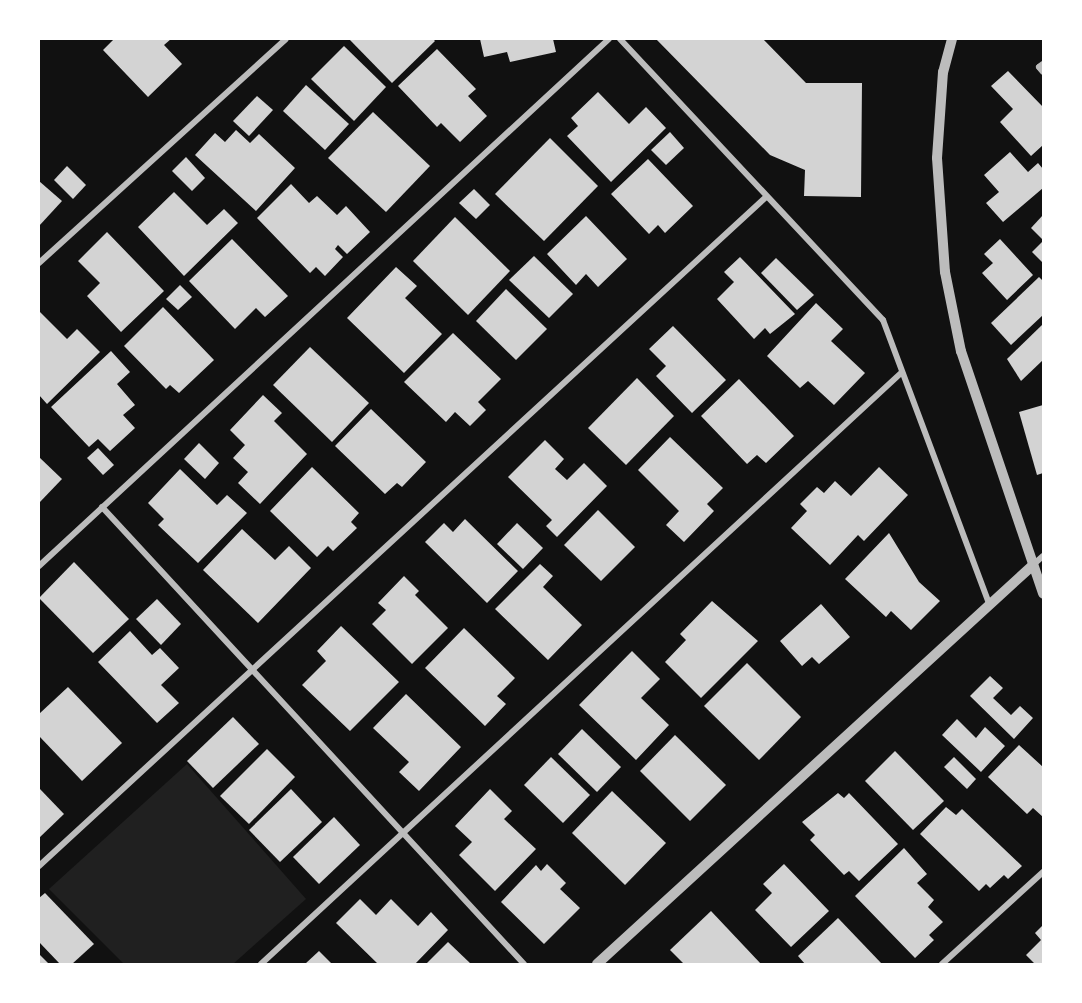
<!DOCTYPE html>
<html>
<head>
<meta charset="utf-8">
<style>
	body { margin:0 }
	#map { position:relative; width:1082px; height:1003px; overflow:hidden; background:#111; font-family:"Open Sans",sans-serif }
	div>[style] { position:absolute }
	.green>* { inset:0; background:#202020 }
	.building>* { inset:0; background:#d3d3d3 }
	.minor>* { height:6px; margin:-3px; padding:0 3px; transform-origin:3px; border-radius:3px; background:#bcbcbc }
	.tertiary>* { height:10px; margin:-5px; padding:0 5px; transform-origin:5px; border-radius:5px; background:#bcbcbc }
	span { translate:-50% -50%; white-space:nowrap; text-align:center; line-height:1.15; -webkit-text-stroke:4.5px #fff; paint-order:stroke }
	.frame { position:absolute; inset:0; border:40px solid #fff; pointer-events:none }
</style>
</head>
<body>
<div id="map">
	<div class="green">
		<i style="clip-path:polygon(187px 764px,306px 899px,233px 964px,124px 964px,49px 889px)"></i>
	</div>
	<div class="building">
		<i style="clip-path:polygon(114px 39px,171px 39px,164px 45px,182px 64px,148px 97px,103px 50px)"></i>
		<i style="clip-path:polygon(349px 39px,433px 39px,435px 41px,392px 83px)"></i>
		<i style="clip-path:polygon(480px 39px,553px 39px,556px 52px,510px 62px,507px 52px,484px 57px)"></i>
		<i style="clip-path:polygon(656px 39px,763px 39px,806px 83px,862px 83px,861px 197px,804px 196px,805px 170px,770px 155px)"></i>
		<i style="clip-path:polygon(344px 46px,386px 87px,354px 121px,311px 79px)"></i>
		<i style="clip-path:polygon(437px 49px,476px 89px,468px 96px,487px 116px,460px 142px,441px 123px,437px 127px,398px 86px)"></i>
		<i style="clip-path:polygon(1008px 71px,1043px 107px,1043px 145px,1031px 156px,1000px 122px,1013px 109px,991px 86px)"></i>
		<i style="clip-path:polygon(306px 85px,349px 124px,325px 150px,283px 111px)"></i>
		<i style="clip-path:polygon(598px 92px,629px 124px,646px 107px,666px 128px,611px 182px,567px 136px,578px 126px,571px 118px)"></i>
		<i style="clip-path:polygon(257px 96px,273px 110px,249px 136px,233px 121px)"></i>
		<i style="clip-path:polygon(373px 112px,430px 166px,386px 212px,328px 158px)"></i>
		<i style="clip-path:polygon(236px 130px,250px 143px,259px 134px,295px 168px,256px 211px,195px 155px,215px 133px,225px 142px)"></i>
		<i style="clip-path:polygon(670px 132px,684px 148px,666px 165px,651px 150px)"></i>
		<i style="clip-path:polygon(550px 138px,598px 186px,544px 241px,495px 194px)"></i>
		<i style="clip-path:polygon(1010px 152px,1028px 172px,1038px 163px,1043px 169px,1043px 188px,1003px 222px,986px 203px,999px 192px,984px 175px)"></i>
		<i style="clip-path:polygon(186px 157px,205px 178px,192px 191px,172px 171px)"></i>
		<i style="clip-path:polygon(648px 159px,693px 206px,665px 233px,658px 225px,649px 234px,611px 194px)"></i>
		<i style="clip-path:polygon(67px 166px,86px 185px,73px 199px,54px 180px)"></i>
		<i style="clip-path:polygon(39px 181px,62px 201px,39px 226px)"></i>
		<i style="clip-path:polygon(291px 184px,309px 203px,317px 196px,337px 215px,346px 206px,370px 232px,347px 254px,338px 245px,335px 249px,343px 257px,325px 276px,316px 267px,310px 273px,257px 218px)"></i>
		<i style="clip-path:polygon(474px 189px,490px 205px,476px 219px,459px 203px)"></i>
		<i style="clip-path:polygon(174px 192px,207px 225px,224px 209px,238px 223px,184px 276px,138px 227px)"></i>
		<i style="clip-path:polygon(1043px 215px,1043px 240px,1031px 228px)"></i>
		<i style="clip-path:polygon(586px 216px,627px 259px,598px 287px,586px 274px,576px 285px,547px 254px)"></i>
		<i style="clip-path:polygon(455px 217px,510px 271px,468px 315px,413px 261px)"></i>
		<i style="clip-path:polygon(107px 232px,164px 291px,121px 332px,87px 296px,100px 283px,78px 261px)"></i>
		<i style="clip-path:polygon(232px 239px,288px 296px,265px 317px,256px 308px,235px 329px,189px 281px)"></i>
		<i style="clip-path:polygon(1000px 239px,1033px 275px,1007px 300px,982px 273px,993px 263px,984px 254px)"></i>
		<i style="clip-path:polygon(1043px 241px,1043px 263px,1032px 252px)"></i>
		<i style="clip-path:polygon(534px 256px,573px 294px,549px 318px,509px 280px)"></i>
		<i style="clip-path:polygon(740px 257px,795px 314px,770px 334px,765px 328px,754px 339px,717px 299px,734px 282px,724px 272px)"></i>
		<i style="clip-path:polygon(776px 258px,814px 295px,797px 310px,761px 273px)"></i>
		<i style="clip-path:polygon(396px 267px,417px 286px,405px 298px,442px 334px,404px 373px,347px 318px)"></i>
		<i style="clip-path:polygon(1039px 277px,1043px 281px,1043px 315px,1011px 345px,991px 323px)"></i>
		<i style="clip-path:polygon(180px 285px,192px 297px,178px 310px,166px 299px)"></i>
		<i style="clip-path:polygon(506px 289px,547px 329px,516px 360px,476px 321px)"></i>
		<i style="clip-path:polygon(816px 303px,843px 329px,831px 341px,865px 373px,834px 405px,808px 381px,800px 388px,767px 356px)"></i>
		<i style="clip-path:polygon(163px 307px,214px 360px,179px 393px,170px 385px,166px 389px,124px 346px)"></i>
		<i style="clip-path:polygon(39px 311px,67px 339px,77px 329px,100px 352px,47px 404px,39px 395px)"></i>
		<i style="clip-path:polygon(1043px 324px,1043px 360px,1021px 381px,1007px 359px)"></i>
		<i style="clip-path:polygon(673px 326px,726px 380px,692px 413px,656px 376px,666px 366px,649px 349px)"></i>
		<i style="clip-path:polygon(453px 333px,501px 379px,478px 402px,486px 410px,470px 426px,455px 412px,446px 422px,404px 382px)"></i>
		<i style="clip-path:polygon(310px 347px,369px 403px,332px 442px,273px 385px)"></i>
		<i style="clip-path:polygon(111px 351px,130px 372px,117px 384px,135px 405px,123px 415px,135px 428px,110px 451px,98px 439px,89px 447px,51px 407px)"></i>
		<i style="clip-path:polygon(637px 378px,674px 416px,626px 465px,588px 428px)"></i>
		<i style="clip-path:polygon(739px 379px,794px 436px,766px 463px,757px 455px,747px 464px,701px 416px)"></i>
		<i style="clip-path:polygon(263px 395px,282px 413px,274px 421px,307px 454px,260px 504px,238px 483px,248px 472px,233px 458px,245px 445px,230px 430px)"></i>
		<i style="clip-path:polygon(1043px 405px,1043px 473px,1037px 475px,1019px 412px)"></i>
		<i style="clip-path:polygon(371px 409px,426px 462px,402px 487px,397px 483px,385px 494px,335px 446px)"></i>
		<i style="clip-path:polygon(670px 437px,723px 488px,707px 504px,714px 511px,684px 542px,666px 525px,679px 511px,638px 470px)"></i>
		<i style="clip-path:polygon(545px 440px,564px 459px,555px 469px,567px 480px,584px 463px,607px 486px,557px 537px,546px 526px,552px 520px,508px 477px)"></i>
		<i style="clip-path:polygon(199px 443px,219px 463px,205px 479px,184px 459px)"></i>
		<i style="clip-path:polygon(98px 448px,114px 465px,103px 475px,87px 458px)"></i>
		<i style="clip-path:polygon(39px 457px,62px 479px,39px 503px)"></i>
		<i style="clip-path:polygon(312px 467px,359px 513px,351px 522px,357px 528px,333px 551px,328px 546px,317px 557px,270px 511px)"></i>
		<i style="clip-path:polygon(879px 467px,908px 495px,864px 541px,858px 535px,830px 565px,791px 528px,807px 511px,800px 504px,817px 487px,824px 493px,835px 481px,851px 496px)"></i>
		<i style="clip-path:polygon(180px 469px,217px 505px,227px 495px,247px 513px,198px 563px,158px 525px,164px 519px,148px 503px)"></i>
		<i style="clip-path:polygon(598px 510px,635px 547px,601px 581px,564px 545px)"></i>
		<i style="clip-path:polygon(465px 519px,518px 571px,487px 603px,425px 542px,444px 523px,453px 532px)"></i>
		<i style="clip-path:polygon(517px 523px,543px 548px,523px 569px,497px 544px)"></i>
		<i style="clip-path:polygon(242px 529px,275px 560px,289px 546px,311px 568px,258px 623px,203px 570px)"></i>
		<i style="clip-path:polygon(889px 533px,919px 582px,940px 601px,911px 630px,891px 611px,886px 617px,845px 579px)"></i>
		<i style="clip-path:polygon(74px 562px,129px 619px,93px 653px,39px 598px)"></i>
		<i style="clip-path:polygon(540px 564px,553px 576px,543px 587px,582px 625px,548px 660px,495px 609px)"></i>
		<i style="clip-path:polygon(404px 576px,419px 591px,415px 595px,448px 628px,412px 664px,372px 624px,386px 610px,378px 603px)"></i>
		<i style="clip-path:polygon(157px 599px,181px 624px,161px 645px,136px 619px)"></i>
		<i style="clip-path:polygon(712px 601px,758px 641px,701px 698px,665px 662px,686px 640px,680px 634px)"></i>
		<i style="clip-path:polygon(821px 604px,850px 637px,819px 664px,812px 657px,802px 666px,780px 641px)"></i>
		<i style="clip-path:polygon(341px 626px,399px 682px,350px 731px,302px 685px,326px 661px,317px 651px)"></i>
		<i style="clip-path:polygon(464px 628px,515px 678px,497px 696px,506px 704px,485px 726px,425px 668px)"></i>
		<i style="clip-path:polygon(130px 631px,152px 655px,160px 648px,179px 668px,161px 685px,179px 703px,157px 723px,98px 662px)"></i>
		<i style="clip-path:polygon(632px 651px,660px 679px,641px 698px,669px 725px,636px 760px,579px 705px)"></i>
		<i style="clip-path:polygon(747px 663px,801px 717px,759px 760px,704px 706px)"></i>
		<i style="clip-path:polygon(990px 676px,1003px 688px,993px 698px,1011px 715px,1020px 706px,1033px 718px,1014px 739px,970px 696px)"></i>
		<i style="clip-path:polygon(68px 687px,122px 743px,82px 781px,39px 736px,39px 714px)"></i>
		<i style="clip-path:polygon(406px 694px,461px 747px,419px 791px,399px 772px,409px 762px,373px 728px)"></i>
		<i style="clip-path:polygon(233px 717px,259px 744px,213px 788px,187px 761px)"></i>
		<i style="clip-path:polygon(957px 719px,976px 738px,985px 727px,1005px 746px,981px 772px,942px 735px)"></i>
		<i style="clip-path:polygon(582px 729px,621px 767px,597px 792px,558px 754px)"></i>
		<i style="clip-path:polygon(675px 735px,726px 785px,690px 821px,640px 771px)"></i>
		<i style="clip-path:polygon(1019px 745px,1043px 767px,1043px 817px,1033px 808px,1027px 814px,988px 777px)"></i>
		<i style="clip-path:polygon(267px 749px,295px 777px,249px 824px,220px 796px)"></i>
		<i style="clip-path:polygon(895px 751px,944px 801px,913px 830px,865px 781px)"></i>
		<i style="clip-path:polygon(551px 757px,590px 795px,563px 823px,524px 785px)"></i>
		<i style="clip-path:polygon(954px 757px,976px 779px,967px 789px,944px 767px)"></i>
		<i style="clip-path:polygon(39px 788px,64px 814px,39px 838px)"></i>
		<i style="clip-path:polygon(291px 789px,322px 822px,280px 862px,249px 830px)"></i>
		<i style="clip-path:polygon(490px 789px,512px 811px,504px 819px,536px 849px,495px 891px,459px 855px,472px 842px,455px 826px)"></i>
		<i style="clip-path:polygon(612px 791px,666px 843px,625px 885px,572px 833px)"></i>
		<i style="clip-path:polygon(838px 793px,844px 798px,849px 793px,898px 844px,859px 881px,849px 871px,844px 875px,810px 840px,815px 835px,802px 822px)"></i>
		<i style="clip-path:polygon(946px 807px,956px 815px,962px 809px,1022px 866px,1008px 879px,1004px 875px,990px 888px,986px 884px,979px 891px,920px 834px)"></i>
		<i style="clip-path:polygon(334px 817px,360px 845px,319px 884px,293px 857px)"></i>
		<i style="clip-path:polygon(904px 848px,927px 874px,917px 883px,934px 900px,928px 907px,943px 922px,929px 935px,934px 940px,915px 958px,855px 896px)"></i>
		<i style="clip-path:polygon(547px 864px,566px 883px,560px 889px,580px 908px,544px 944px,501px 902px,536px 865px,541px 871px)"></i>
		<i style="clip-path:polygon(784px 864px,829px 911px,791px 947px,755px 910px,772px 893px,763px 884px)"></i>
		<i style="clip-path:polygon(45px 893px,94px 944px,72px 964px,60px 964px,39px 942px,39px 898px)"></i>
		<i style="clip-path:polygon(360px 899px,376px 915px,391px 899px,418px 926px,431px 912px,448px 930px,415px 964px,378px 964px,336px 923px)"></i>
		<i style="clip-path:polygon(711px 911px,761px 964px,684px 964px,670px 950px)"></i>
		<i style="clip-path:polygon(838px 918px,882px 964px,805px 964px,798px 956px)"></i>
		<i style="clip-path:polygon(1043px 925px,1043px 964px,1035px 964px,1026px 955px,1041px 940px,1035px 933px)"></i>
		<i style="clip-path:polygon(448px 942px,471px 964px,426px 964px)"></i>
		<i style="clip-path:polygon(319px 951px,332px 964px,305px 964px)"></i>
		<i style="clip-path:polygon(39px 954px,49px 964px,39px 964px)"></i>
	</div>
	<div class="minor">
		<i style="left:620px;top:39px;width:385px;rotate:46.9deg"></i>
		<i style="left:883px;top:320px;width:303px;rotate:69.5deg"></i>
		<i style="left:1043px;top:64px;width:5px;rotate:143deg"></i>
		<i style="left:1039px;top:67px;width:6px;rotate:51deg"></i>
		<i style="left:39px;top:263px;width:333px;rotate:-42.2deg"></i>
		<i style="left:102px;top:507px;width:622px;rotate:47.28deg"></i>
		<i style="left:1033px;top:565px;width:13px;rotate:-42deg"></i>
		<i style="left:39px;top:566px;width:776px;rotate:-42.76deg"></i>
		<i style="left:39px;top:866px;width:988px;rotate:-42.62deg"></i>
		<i style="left:261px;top:964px;width:871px;rotate:-42.72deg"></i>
		<i style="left:942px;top:964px;width:137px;rotate:-42.3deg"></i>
	</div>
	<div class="tertiary">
		<i style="left:952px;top:39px;width:34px;rotate:105deg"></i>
		<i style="left:943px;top:72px;width:86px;rotate:94deg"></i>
		<i style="left:937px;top:158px;width:114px;rotate:86deg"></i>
		<i style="left:945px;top:272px;width:81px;rotate:78.6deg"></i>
		<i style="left:961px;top:351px;width:256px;rotate:71.3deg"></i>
		<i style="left:597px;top:964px;width:590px;rotate:-42.46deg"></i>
	</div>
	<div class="frame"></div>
</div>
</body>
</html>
